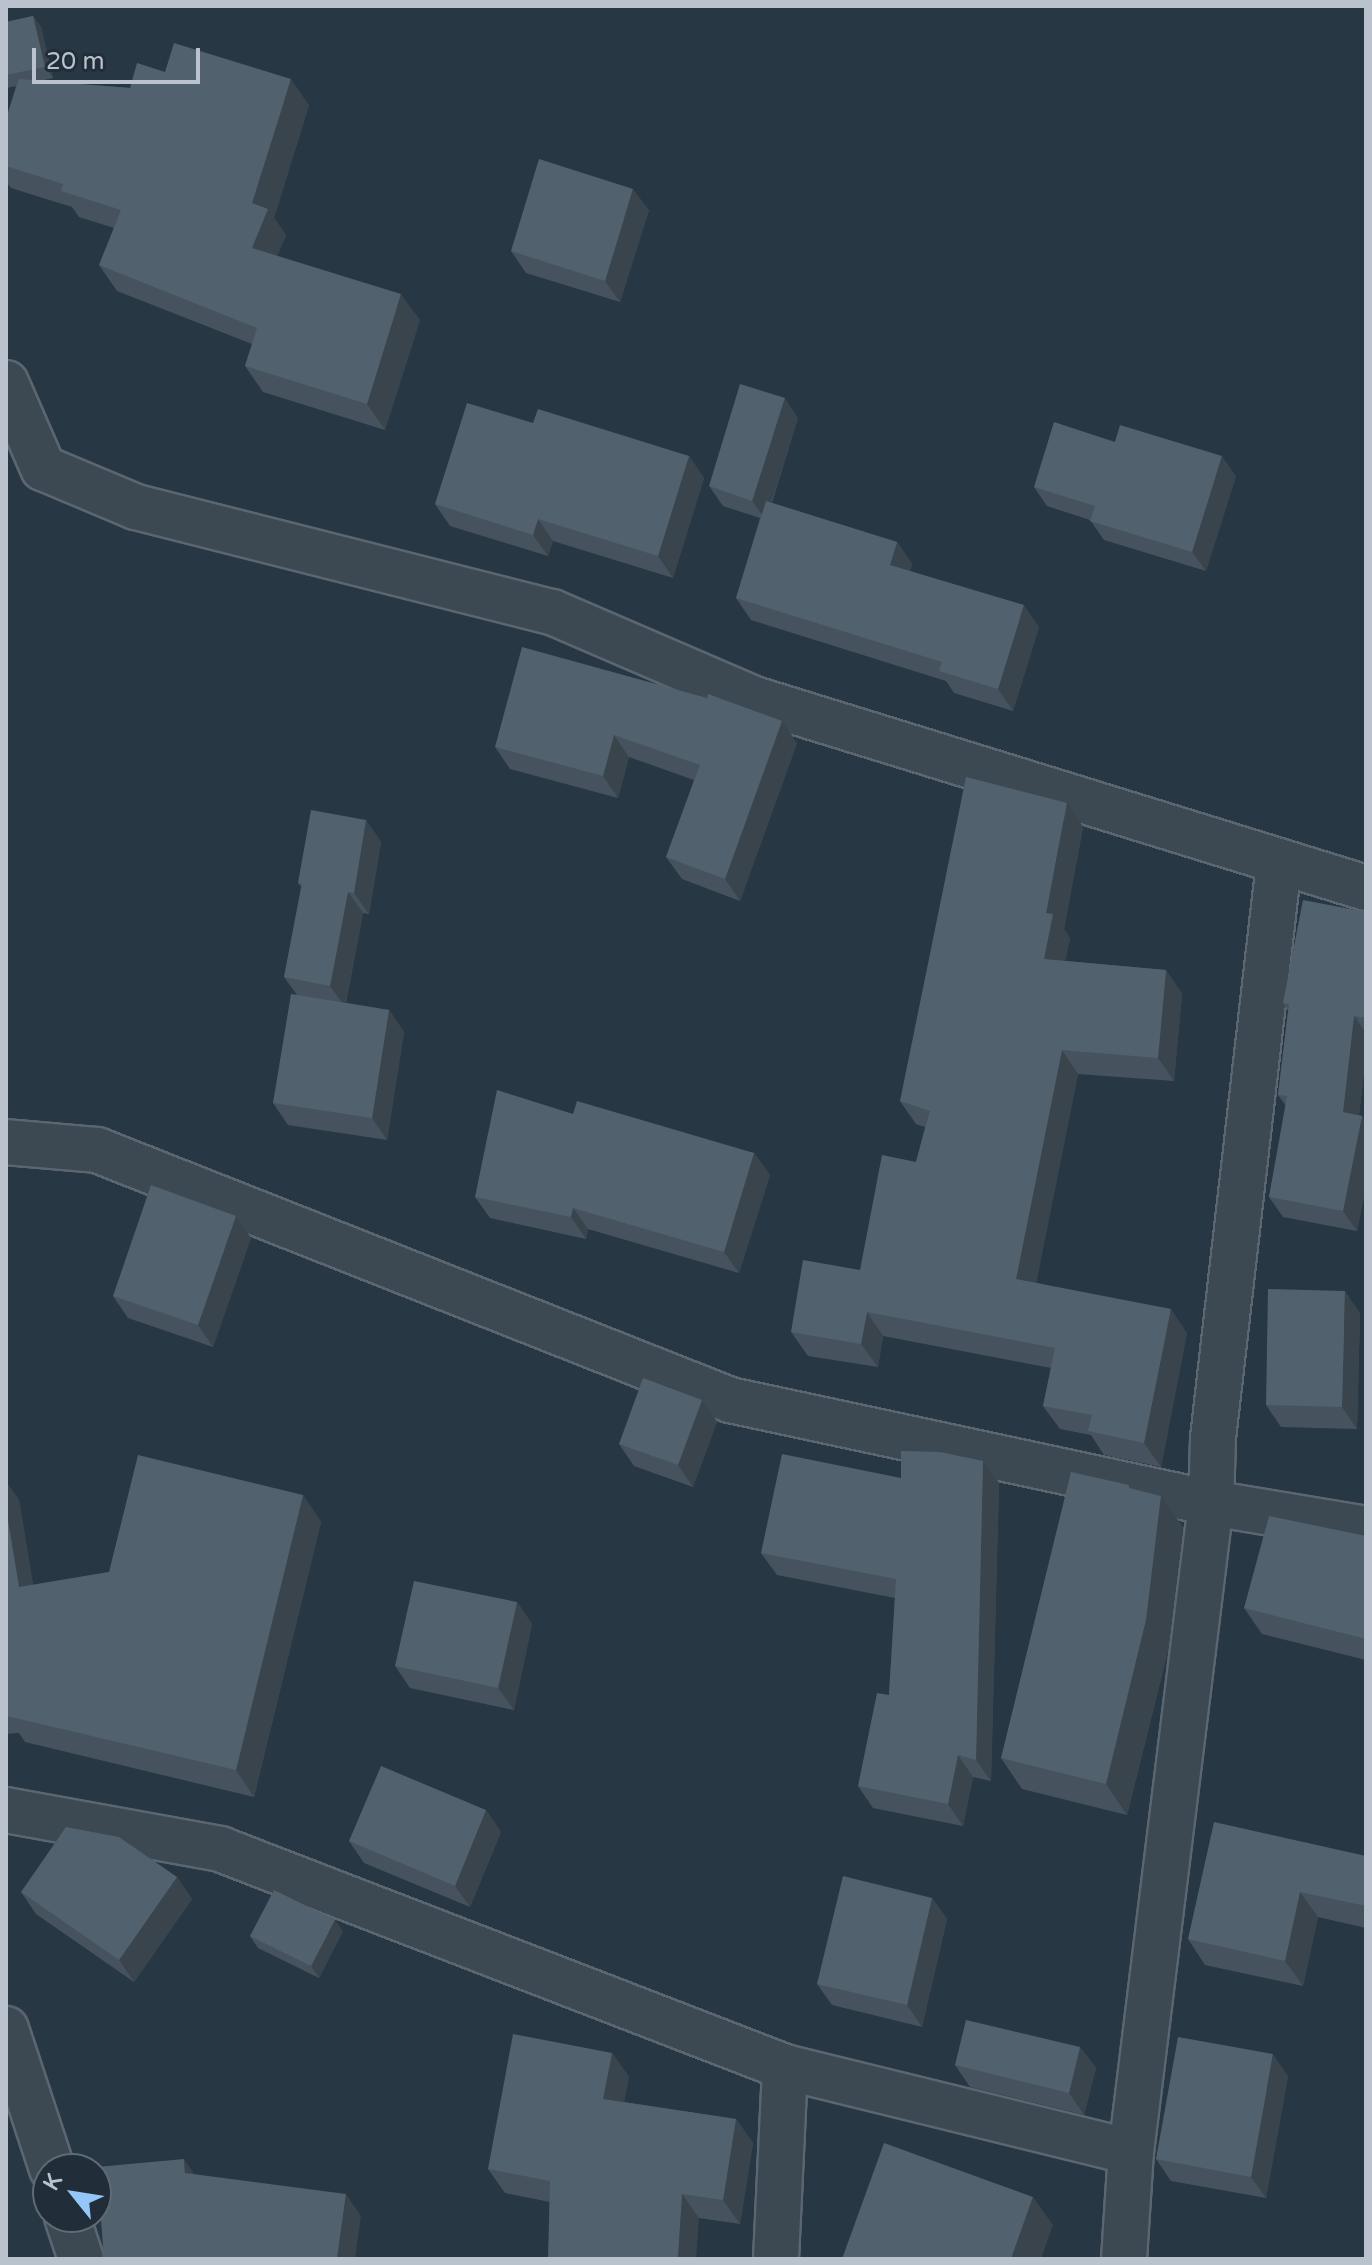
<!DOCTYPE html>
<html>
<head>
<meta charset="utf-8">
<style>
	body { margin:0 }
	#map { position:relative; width:1372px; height:2265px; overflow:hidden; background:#283744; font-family:"Varela Round",sans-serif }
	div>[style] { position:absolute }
	.roads { filter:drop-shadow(2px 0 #5b6670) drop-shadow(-2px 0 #5b6670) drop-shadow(0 2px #5b6670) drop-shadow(0 -2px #5b6670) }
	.street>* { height:44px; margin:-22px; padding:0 22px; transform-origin:22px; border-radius:22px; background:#3c4953 }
	.wall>* { inset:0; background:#46535f }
	.shaded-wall>* { inset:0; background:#39444d }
	.building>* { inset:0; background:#51616e }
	span { translate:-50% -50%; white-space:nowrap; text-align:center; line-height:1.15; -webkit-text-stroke:6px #212e39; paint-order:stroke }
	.frame { position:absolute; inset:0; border:8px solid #bac3cd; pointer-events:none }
	.north { position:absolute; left:32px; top:2153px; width:80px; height:80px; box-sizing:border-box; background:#212e39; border:2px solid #5e6a74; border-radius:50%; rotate:300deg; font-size:22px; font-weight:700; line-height:32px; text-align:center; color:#bac3cd }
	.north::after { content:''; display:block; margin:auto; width:28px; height:36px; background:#94c7f7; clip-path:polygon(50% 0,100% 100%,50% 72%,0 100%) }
	.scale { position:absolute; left:32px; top:48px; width:168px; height:36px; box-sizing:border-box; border:4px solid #bac3cd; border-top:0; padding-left:10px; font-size:24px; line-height:28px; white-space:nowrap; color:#bac3cd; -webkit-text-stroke:6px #212e39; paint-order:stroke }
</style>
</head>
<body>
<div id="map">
	<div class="roads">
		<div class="street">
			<i style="left:6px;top:383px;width:93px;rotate:66.5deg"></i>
			<i style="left:43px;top:468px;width:101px;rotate:22.8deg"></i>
			<i style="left:136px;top:507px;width:429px;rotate:14.2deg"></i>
			<i style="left:552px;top:612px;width:220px;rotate:23.3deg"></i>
			<i style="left:754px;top:699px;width:641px;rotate:17.16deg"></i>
			<i style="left:6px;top:1142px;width:91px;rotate:5deg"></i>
			<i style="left:97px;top:1150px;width:681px;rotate:21.55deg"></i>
			<i style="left:730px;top:1400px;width:492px;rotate:12.1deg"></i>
			<i style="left:1211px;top:1503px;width:157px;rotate:9.5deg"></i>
			<i style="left:6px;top:1810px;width:218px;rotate:10.3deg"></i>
			<i style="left:220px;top:1849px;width:606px;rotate:21.1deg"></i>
			<i style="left:785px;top:2067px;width:356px;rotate:13.8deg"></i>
			<i style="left:6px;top:2029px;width:147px;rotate:71.8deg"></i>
			<i style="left:67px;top:2217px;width:44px;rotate:71.6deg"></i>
			<i style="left:776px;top:2259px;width:192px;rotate:-87.3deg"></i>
			<i style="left:1124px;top:2259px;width:107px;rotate:-86.3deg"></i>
			<i style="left:1131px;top:2152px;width:654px;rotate:-82.97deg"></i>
			<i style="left:1211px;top:1503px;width:65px;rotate:-88.2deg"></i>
			<i style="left:1213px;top:1438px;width:579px;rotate:-83.45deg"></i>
		</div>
	</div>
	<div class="wall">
		<i style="clip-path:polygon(33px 16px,41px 27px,53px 78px,40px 81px,130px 88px,165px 72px,309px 105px,274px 218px,286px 235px,277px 256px,420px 320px,385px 430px,263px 392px,245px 366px,252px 344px,117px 291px,99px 265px,114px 228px,79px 217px,72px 207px,11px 188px,6px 182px,6px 119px,16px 86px,7px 88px,6px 87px,6px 22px)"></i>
		<i style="clip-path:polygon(649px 210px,620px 302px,526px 273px,511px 251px)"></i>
		<i style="clip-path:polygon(798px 418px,772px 503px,897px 542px,912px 564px,910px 571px,1039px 627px,1013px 711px,954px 693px,946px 681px,751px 620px,736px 598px,760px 518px,723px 506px,709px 486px)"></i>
		<i style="clip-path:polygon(533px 423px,689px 456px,704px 478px,673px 578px,553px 541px,548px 556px,450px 526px,435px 504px)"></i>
		<i style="clip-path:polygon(1236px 476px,1206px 571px,1104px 540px,1090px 520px,1047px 506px,1034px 487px)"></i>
		<i style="clip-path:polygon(707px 698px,797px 743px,740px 901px,682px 879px,666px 857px,694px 780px,629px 757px,618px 798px,510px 769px,495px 747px)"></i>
		<i style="clip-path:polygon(366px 820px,381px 842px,369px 914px,363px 913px,346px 1003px,389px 1010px,404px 1032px,387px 1140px,288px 1125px,273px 1103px,297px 995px,284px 977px,301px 887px,298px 883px)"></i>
		<i style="clip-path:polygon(1083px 827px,1064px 929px,1070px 938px,1065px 961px,1166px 970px,1182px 994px,1174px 1081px,1078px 1074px,1036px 1283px,1187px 1333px,1161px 1467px,1104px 1455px,1091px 1435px,1060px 1429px,1043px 1406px,1051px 1368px,883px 1336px,878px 1367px,808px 1356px,791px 1332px,860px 1270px,916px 1162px,925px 1127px,916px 1124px,900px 1101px)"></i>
		<i style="clip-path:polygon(1366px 912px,1366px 1055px,1359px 1115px,1362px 1116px,1366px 1122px,1366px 1186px,1357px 1231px,1283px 1217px,1269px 1197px,1286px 1106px,1278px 1095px,1288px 1011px,1283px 1003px)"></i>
		<i style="clip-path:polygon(573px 1114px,754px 1153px,770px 1175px,739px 1273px,588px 1229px,586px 1239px,490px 1218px,475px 1197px)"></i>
		<i style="clip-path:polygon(251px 1238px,213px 1347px,128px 1318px,113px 1296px)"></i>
		<i style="clip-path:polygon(1360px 1313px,1357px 1429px,1281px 1427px,1266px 1405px)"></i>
		<i style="clip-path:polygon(702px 1400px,717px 1422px,693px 1487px,634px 1466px,619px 1444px)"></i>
		<i style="clip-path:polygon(983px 1461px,999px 1483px,991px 1781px,973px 1777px,963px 1826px,873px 1808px,858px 1786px,889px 1695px,895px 1598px,777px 1575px,761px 1553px,901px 1478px)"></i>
		<i style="clip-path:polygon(6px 1482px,19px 1500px,33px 1585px,109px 1572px,303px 1495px,321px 1522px,254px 1797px,25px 1742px,19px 1733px,6px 1734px)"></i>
		<i style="clip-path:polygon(1132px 1489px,1183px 1527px,1168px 1651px,1127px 1815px,1022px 1789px,1001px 1758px)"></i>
		<i style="clip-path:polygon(1366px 1536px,1366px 1660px,1262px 1634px,1244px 1608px)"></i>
		<i style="clip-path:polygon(517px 1602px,532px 1624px,514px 1710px,410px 1688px,395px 1666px)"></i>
		<i style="clip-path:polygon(486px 1810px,501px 1832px,470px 1907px,364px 1863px,349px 1841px)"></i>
		<i style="clip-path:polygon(1366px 1856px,1366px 1928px,1318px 1917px,1303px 1986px,1205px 1965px,1188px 1939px)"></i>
		<i style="clip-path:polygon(177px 1877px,192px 1899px,134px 1982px,36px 1914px,21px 1892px)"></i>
		<i style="clip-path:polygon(932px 1898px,947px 1919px,922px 2027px,832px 2005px,817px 1984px)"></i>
		<i style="clip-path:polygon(343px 1931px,319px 1978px,258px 1948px,250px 1936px)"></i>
		<i style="clip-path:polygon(1080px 2047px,1096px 2068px,1084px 2115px,970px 2087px,955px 2065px)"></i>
		<i style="clip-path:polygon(612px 2053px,629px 2077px,624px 2102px,736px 2119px,753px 2143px,740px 2224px,699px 2218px,550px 2202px,505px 2193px,488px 2169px)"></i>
		<i style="clip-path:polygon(1288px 2076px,1266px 2198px,1171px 2181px,1156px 2159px)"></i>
	</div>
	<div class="shaded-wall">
		<i style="clip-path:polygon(33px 16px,41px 27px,53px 78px,45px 67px)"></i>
		<i style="clip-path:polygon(291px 79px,309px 105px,274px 218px,286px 235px,270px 274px,252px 248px,252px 203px)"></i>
		<i style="clip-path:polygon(633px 189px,649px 210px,620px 302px,605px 281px)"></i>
		<i style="clip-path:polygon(401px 294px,420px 320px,385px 430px,367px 404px)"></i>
		<i style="clip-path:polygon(785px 398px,798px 418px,766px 520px,752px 501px)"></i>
		<i style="clip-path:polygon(689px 456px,704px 478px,673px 578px,658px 556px)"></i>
		<i style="clip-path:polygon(1222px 456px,1236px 476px,1206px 571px,1192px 552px)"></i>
		<i style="clip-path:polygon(538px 519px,553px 541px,548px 556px,533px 535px)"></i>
		<i style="clip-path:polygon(897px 542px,912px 564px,905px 586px,890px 565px)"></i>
		<i style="clip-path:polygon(1024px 605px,1039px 627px,1013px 711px,998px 689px)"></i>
		<i style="clip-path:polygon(782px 721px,797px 743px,740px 901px,725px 879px)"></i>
		<i style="clip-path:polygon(614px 735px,629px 757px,618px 798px,603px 776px)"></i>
		<i style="clip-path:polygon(1067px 803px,1083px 827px,1064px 929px,1070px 938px,1061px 983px,1044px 959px,1046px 913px)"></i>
		<i style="clip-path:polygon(366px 820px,381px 842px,369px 914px,354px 893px)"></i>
		<i style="clip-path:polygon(348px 892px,363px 913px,345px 1007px,330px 986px)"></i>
		<i style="clip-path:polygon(1166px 970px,1182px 994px,1174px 1081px,1158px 1058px)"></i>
		<i style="clip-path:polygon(389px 1010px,404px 1032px,387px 1140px,372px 1118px)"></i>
		<i style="clip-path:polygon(1354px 1016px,1366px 1033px,1366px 1055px,1357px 1132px,1343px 1112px)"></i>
		<i style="clip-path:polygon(1062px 1050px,1078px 1074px,1032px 1303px,1016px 1279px)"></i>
		<i style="clip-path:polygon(1362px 1116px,1366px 1122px,1366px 1186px,1357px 1231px,1343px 1211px)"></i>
		<i style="clip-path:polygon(754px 1153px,770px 1175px,739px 1273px,724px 1252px)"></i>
		<i style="clip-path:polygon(573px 1208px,588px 1229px,586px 1239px,571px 1217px)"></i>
		<i style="clip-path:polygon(236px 1216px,251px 1238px,213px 1347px,198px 1325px)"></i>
		<i style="clip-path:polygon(1345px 1291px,1360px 1313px,1357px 1429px,1342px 1407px)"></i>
		<i style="clip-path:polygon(1171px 1309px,1187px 1333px,1161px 1467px,1144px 1443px)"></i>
		<i style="clip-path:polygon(867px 1312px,883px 1336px,878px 1367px,861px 1344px)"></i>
		<i style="clip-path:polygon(702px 1400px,717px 1422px,693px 1487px,678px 1465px)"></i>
		<i style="clip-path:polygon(983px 1461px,999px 1483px,991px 1781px,976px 1760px)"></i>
		<i style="clip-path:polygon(6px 1482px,19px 1500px,38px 1614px,19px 1587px,6px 1508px)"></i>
		<i style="clip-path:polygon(303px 1495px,321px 1522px,254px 1797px,236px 1770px)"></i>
		<i style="clip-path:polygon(1161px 1496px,1183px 1527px,1168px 1651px,1127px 1815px,1106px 1784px)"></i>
		<i style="clip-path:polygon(517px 1602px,532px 1624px,514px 1710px,498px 1688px)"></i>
		<i style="clip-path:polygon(958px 1755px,973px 1777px,963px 1826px,948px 1804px)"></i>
		<i style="clip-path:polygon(486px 1810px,501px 1832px,470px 1907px,455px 1886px)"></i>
		<i style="clip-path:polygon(177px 1877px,192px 1899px,134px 1982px,119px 1960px)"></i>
		<i style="clip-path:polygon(1300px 1892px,1318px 1917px,1303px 1986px,1285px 1961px)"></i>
		<i style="clip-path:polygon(932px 1898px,947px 1919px,922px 2027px,907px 2005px)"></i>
		<i style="clip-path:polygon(335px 1920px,343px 1931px,319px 1978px,311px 1966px)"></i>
		<i style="clip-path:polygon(1080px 2047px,1096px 2068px,1084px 2115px,1069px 2093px)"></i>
		<i style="clip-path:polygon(612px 2053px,629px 2077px,620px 2123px,603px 2099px)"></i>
		<i style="clip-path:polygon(1273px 2054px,1288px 2076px,1266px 2198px,1251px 2177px)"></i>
		<i style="clip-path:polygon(736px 2119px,753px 2143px,740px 2224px,723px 2200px)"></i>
		<i style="clip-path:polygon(184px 2159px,199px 2181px,185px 2173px)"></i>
		<i style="clip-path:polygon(346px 2194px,361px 2216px,355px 2259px,337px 2259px)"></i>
		<i style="clip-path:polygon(682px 2194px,699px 2218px,696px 2259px,678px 2259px)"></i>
		<i style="clip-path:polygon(1033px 2197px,1053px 2225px,1041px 2259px,1011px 2259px)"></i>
	</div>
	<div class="building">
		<i style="clip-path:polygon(33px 16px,45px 67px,6px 75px,6px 22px)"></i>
		<i style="clip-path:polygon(174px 43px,291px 79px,252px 203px,268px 209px,252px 248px,401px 294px,367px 404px,245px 366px,257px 328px,99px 265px,121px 210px,61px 191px,63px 184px,6px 166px,6px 119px,19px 79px,130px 88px,137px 63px,165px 72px)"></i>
		<i style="clip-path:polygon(539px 159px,633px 189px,605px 281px,511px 251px)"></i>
		<i style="clip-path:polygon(740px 384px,785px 398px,752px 501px,709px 486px)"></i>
		<i style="clip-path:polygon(467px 403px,533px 423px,538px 409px,689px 456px,658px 556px,538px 519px,533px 535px,435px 504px)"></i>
		<i style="clip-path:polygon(1054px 422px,1115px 442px,1120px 425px,1222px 456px,1192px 552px,1090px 521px,1095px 506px,1034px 487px)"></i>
		<i style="clip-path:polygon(766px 501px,897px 542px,890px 565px,1024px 605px,998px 689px,939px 671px,942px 662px,736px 598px)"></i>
		<i style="clip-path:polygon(522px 647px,707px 698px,708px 694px,782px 721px,725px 879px,666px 857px,700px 765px,614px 735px,603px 776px,495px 747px)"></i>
		<i style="clip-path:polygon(966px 777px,1067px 803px,1046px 913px,1053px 914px,1044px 959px,1166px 970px,1158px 1058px,1062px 1050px,1016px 1279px,1171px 1309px,1144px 1443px,1088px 1431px,1092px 1415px,1043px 1406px,1055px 1348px,867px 1312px,861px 1344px,791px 1332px,803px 1260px,860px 1270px,882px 1155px,916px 1162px,930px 1111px,900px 1101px)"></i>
		<i style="clip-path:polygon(311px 810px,366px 820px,354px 893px,348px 892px,330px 986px,284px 977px,302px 884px,298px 883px)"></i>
		<i style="clip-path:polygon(1303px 900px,1366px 912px,1366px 1018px,1354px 1016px,1343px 1112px,1362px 1116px,1343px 1211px,1269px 1197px,1287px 1096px,1278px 1095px,1289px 1004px,1283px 1003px)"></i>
		<i style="clip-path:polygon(291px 994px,389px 1010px,372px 1118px,273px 1103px)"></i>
		<i style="clip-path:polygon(497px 1090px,573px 1114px,577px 1101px,754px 1153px,724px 1252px,573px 1208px,571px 1217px,475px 1197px)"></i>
		<i style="clip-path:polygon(151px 1185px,236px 1216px,198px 1325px,113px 1296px)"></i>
		<i style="clip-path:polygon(1268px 1289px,1345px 1291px,1342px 1407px,1266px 1405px)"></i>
		<i style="clip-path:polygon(643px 1378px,702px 1400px,678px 1465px,619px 1444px)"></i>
		<i style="clip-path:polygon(901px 1451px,940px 1452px,983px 1461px,976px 1760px,958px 1755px,948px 1804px,858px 1786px,877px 1693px,889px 1695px,896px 1579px,761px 1553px,782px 1454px,901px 1478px)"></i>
		<i style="clip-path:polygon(138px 1455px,303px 1495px,236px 1770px,7px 1716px,8px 1706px,6px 1706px,6px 1508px,19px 1587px,109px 1572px)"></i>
		<i style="clip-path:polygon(1071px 1472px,1129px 1485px,1129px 1488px,1161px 1496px,1146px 1620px,1106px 1784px,1001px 1758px)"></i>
		<i style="clip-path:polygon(1269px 1516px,1366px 1536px,1366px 1639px,1244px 1608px)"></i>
		<i style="clip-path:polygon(414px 1581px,517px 1602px,498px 1688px,395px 1666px)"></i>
		<i style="clip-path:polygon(381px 1766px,486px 1810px,455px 1886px,349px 1841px)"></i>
		<i style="clip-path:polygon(1214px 1822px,1366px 1856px,1366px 1906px,1300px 1892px,1285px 1961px,1188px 1939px)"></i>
		<i style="clip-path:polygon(66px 1827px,119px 1837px,177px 1877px,119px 1960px,21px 1892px)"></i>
		<i style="clip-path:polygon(843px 1876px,932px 1898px,907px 2005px,817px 1984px)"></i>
		<i style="clip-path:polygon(274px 1890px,335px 1920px,311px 1966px,250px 1936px)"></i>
		<i style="clip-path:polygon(966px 2020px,1080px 2047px,1069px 2093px,955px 2065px)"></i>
		<i style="clip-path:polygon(513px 2034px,612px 2053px,603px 2099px,736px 2119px,723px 2200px,682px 2194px,678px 2259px,548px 2259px,550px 2181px,488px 2169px)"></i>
		<i style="clip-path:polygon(1178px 2037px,1273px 2054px,1251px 2177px,1156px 2159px)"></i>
		<i style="clip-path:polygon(884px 2143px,1033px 2197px,1011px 2259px,842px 2259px)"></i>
		<i style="clip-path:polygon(184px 2159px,185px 2173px,346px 2194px,337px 2259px,104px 2259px,97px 2167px)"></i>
	</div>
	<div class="frame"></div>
	<div class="north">K</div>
	<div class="scale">20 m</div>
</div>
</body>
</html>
